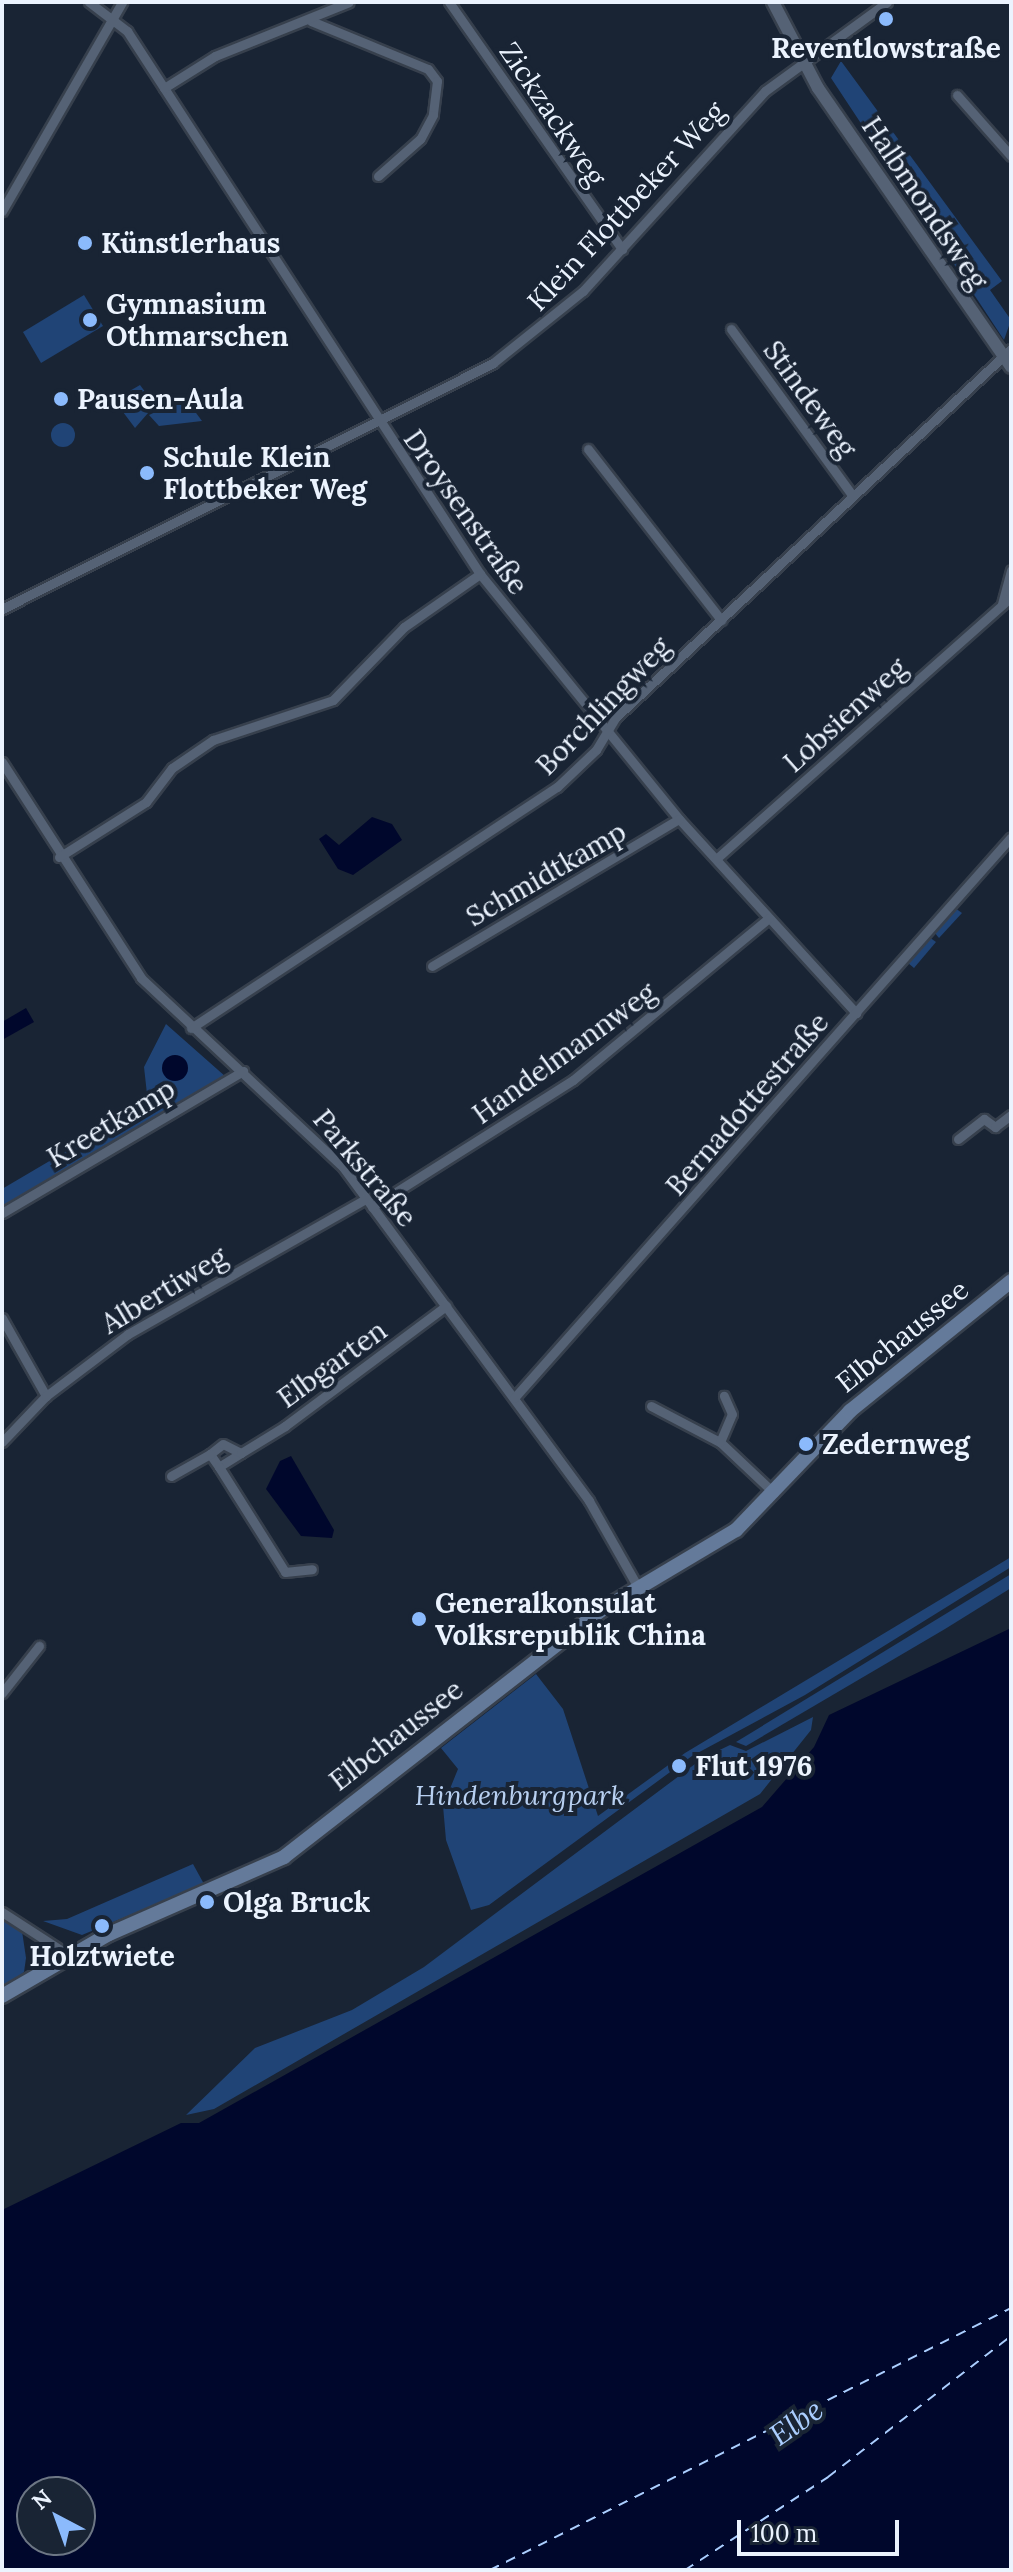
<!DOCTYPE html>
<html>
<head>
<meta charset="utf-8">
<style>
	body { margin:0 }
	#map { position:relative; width:1013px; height:2572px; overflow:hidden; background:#192434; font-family:Lora,serif }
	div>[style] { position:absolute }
	.green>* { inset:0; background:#204476 }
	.round { border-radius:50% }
	.water>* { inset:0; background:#00072c }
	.ferry>* { height:2px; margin-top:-1px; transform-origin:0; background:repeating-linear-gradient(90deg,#abceff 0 10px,transparent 0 18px) }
	.roads { filter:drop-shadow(2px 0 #37404d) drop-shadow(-2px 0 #37404d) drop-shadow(0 2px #37404d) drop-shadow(0 -2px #37404d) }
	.minor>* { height:9px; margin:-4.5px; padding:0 4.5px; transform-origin:4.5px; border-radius:4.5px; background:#556275 }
	.tertiary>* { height:12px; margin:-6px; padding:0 6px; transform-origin:6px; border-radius:6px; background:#556275 }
	.secondary>* { height:14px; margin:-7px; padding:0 7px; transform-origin:7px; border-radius:7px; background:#647a9a }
	.dots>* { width:22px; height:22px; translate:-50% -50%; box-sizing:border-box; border:4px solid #192434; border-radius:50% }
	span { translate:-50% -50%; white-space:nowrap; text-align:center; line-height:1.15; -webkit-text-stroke:8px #192434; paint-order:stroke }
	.poi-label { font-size:28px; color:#ebf3fe; font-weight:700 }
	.left { translate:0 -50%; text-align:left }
	.street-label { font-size:28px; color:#ebf3fe }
	.park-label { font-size:28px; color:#b8d0f1; font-style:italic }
	.water-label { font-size:30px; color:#abceff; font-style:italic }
	.frame { position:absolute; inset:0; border:4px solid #ebf3fe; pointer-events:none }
	.north { position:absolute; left:16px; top:2476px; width:80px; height:80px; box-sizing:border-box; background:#192434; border:2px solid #6d7785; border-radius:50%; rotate:319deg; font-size:22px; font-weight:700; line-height:32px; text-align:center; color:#ebf3fe }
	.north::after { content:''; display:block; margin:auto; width:28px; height:36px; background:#8bbafc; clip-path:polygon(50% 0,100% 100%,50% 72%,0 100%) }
	.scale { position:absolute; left:737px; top:2520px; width:162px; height:36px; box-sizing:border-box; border:4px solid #ebf3fe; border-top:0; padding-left:10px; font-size:24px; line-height:28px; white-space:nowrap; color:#ebf3fe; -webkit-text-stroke:6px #192434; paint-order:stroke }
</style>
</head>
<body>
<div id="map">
	<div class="green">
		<i style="clip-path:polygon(841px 61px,1002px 281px,990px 290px,1011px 320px,1004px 340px,831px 78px)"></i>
		<i style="clip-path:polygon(84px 295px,103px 326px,41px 363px,23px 332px)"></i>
		<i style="clip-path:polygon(140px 385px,155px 405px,135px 428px,114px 400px)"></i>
		<i style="clip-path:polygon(185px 398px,202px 421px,159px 426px,149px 415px)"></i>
		<i class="round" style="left:51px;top:423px;width:24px;height:24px"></i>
		<i style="clip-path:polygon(955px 908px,962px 913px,939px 938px,934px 932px)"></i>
		<i style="clip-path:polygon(929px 937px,936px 942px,914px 968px,908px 963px)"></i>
		<i style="clip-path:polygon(166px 1024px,226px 1077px,2px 1207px,2px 1189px,148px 1103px,144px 1067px)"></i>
		<i style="clip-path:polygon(1011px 1557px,1011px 1567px,805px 1695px,692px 1756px,489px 1905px,471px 1910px,446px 1840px,443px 1806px,458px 1769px,441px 1748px,536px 1674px,563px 1709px,598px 1816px,685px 1753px)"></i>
		<i style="clip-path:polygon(1011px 1574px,1011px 1588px,945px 1629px,746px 1746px,736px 1742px)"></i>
		<i style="clip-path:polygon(813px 1717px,811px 1730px,760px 1794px,214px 2109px,186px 2115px,255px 2048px,352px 2010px,424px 1967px,703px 1758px,730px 1745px,746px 1751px)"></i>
		<i style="clip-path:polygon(193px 1864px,204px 1884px,82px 1935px,43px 1921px,67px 1919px)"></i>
		<i style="clip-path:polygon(2px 1919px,22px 1931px,26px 1958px,24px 1972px,2px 1988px)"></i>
	</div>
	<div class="water">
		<i style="clip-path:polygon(372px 817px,392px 824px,402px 840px,353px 875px,338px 869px,319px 839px,326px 834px,339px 845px)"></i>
		<i style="clip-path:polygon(26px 1008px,34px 1022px,2px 1040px,2px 1022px)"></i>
		<i class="round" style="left:162px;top:1055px;width:26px;height:26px"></i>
		<i style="clip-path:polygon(291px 1456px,334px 1530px,332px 1538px,301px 1536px,266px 1489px,280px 1461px)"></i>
		<i style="clip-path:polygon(evenodd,1011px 1628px,1011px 2570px,2px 2570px,2px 2210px,181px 2123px,199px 2123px,762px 1807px,814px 1747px,829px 1715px,1011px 1628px,80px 2492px,80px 2540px,32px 2540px,32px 2492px,80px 2492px)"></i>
	</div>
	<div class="ferry">
		<i style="left:490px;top:2570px;width:583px;rotate:-26.7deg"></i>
		<i style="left:685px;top:2570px;width:171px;rotate:-33deg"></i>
		<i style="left:828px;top:2477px;width:231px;rotate:-37.6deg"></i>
	</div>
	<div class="roads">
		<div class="minor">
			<i style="left:89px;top:2px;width:48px;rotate:37.3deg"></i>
			<i style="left:127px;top:31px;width:648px;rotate:56.97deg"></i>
			<i style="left:480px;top:574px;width:316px;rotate:50.9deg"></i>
			<i style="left:679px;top:819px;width:263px;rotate:47.6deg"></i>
			<i style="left:449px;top:2px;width:302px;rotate:55deg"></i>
			<i style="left:311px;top:21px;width:126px;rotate:22.3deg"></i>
			<i style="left:428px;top:69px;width:15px;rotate:53deg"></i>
			<i style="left:437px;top:81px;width:34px;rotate:97deg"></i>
			<i style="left:433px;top:115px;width:27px;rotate:118deg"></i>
			<i style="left:420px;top:139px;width:56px;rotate:138.6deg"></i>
			<i style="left:164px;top:88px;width:60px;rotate:-32.1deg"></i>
			<i style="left:215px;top:56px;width:144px;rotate:-21.9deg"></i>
			<i style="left:957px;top:95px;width:81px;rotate:48.5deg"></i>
			<i style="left:2px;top:211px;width:241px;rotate:-60.1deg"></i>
			<i style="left:731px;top:329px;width:205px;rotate:53.9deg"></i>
			<i style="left:588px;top:449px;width:217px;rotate:52.1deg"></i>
			<i style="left:1002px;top:604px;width:35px;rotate:-75deg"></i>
			<i style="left:2px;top:609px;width:549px;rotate:-26.61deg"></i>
			<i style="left:493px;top:363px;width:115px;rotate:-38.7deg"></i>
			<i style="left:583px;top:291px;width:270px;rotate:-47.7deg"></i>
			<i style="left:765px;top:91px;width:151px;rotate:-36.1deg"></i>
			<i style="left:2px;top:762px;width:257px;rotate:57.2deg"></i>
			<i style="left:141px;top:978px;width:277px;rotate:43.1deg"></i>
			<i style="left:343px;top:1167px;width:415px;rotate:53.6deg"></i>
			<i style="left:589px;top:1501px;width:101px;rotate:60.4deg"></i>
			<i style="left:59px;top:857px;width:103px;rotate:-32.3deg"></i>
			<i style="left:146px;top:802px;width:43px;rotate:-52.6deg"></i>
			<i style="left:172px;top:768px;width:50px;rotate:-34.3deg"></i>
			<i style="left:213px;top:740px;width:126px;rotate:-18.4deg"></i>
			<i style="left:333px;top:700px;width:102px;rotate:-45.8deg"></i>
			<i style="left:404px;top:627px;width:93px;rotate:-34.9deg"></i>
			<i style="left:716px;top:859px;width:395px;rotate:-41.6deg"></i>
			<i style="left:432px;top:966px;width:287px;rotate:-30.8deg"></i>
			<i style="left:191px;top:1028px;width:438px;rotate:-33.4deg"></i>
			<i style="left:557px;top:787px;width:54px;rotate:-43.5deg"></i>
			<i style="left:596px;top:750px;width:37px;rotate:-59deg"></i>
			<i style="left:615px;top:718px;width:541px;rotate:-42.98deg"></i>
			<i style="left:958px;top:1139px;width:33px;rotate:-38deg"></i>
			<i style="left:984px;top:1119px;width:14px;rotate:36deg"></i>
			<i style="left:995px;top:1127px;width:20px;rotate:-37deg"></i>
			<i style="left:372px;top:1207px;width:238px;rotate:-32.3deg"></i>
			<i style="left:573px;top:1080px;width:254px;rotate:-39.6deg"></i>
			<i style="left:2px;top:1213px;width:280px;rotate:-30.5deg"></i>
			<i style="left:2px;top:1318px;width:90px;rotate:60.6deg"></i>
			<i style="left:514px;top:1398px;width:749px;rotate:-48.46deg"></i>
			<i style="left:651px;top:1406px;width:78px;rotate:27.6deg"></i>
			<i style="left:720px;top:1442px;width:74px;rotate:43.4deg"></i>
			<i style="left:2px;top:1442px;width:64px;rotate:-46.3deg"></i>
			<i style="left:46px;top:1396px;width:103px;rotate:-37.1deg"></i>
			<i style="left:128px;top:1334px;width:274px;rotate:-29.6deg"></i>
			<i style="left:720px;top:1442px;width:30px;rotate:-67deg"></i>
			<i style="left:732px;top:1414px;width:20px;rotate:-114deg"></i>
			<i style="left:241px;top:1453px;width:26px;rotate:148deg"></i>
			<i style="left:219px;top:1467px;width:16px;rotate:-125deg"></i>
			<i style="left:210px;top:1454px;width:16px;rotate:-38deg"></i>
			<i style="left:223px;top:1444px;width:20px;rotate:27deg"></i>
			<i style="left:241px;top:1453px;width:52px;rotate:-31.5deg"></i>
			<i style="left:285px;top:1426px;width:201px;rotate:-36.7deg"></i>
			<i style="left:219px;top:1467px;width:124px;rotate:57.8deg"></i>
			<i style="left:285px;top:1572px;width:27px;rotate:-6deg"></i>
			<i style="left:171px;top:1476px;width:45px;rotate:-29.4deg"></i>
			<i style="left:2px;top:1693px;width:60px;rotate:-51.8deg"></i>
			<i style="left:2px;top:1912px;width:81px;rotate:32.9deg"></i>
		</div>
		<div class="tertiary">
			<i style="left:773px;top:2px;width:97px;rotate:62.4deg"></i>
			<i style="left:818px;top:88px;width:339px;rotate:55.3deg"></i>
		</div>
		<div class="secondary">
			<i style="left:2px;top:1996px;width:124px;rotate:-30.1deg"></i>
			<i style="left:109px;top:1934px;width:191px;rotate:-23.7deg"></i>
			<i style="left:284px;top:1857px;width:400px;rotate:-37.9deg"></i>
			<i style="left:600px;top:1611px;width:158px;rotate:-30.8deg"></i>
			<i style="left:736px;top:1530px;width:165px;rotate:-46.2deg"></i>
			<i style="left:850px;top:1411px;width:207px;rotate:-38.9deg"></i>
		</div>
	</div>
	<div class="dots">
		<i style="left:886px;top:19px;background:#8bbafc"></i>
		<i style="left:85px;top:243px;background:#8bbafc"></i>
		<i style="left:90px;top:320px;background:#8bbafc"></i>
		<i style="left:61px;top:399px;background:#8bbafc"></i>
		<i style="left:147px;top:473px;background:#8bbafc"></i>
		<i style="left:806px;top:1444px;background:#8bbafc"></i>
		<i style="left:419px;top:1619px;background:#8bbafc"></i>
		<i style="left:679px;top:1766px;background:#8bbafc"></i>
		<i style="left:207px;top:1902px;background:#8bbafc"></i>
		<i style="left:102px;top:1926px;background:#8bbafc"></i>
	</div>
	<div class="poi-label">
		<span style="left:886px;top:48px">Reventlowstraße</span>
		<span class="left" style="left:101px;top:243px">Künstlerhaus</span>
		<span class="left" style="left:106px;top:320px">Gymnasium<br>Othmarschen</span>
		<span class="left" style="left:77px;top:399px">Pausen-Aula</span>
		<span class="left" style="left:163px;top:473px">Schule Klein<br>Flottbeker Weg</span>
		<span class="left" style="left:822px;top:1444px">Zedernweg</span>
		<span class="left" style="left:435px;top:1619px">Generalkonsulat<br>Volksrepublik China</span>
		<span class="left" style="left:695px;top:1766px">Flut 1976</span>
		<span class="left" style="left:223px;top:1902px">Olga Bruck</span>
		<span style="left:102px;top:1956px">Holztwiete</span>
	</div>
	<div class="street-label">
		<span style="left:553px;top:114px;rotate:56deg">Zickzackweg</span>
		<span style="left:925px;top:203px;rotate:56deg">Halbmondsweg</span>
		<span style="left:626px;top:206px;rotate:-47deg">Klein Flottbeker Weg</span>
		<span style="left:810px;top:399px;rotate:54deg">Stindeweg</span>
		<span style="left:466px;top:512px;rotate:55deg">Droysenstraße</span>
		<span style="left:603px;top:706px;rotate:-46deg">Borchlingweg</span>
		<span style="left:845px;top:715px;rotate:-42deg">Lobsienweg</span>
		<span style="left:546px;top:874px;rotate:-30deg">Schmidtkamp</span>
		<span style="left:564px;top:1053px;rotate:-36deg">Handelmannweg</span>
		<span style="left:747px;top:1104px;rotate:-49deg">Bernadottestraße</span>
		<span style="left:111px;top:1123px;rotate:-31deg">Kreetkamp</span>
		<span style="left:365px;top:1168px;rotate:50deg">Parkstraße</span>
		<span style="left:164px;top:1290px;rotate:-31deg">Albertiweg</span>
		<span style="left:902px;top:1336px;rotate:-39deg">Elbchaussee</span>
		<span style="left:332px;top:1364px;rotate:-36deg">Elbgarten</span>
		<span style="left:396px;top:1735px;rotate:-38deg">Elbchaussee</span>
	</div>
	<div class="park-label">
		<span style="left:520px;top:1795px">Hindenburgpark</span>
	</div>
	<div class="water-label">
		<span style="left:796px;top:2422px;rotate:-35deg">Elbe</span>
	</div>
	<div class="frame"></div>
	<div class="north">N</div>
	<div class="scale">100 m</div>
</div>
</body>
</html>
